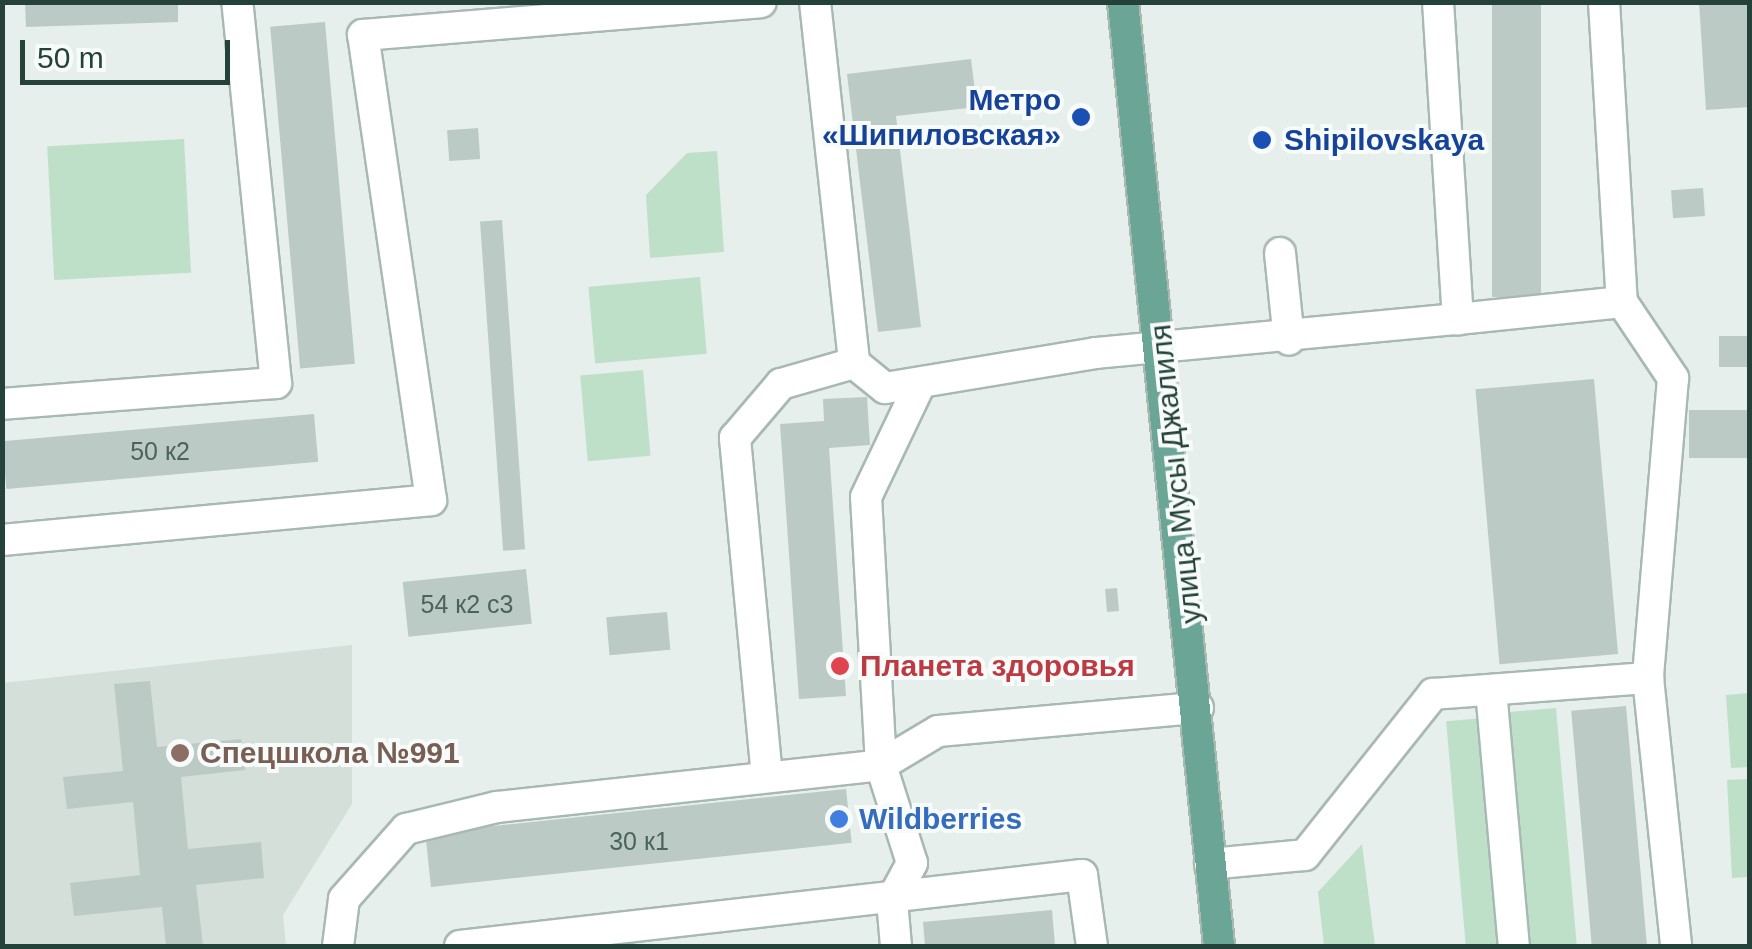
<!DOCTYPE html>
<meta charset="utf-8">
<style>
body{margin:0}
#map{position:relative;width:1752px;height:949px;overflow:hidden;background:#e6efeb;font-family:Helvetica,sans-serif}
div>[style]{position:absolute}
.built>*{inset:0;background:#d4dfda}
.green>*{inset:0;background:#bfe0c8;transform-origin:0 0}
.building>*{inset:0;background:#bbcac4;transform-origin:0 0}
.roads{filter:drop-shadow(2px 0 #a8b8b2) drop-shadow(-2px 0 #a8b8b2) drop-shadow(0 2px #a8b8b2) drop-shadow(0 -2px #a8b8b2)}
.minor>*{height:30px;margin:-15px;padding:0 15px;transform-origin:15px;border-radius:15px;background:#fff}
.major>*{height:30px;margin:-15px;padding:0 15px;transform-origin:15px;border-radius:15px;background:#6aa596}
.dots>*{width:28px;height:28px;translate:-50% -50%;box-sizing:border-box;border:5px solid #f7fbf9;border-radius:50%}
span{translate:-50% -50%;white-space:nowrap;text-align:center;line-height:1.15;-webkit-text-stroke:8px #f7fbf9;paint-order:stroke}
.number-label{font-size:25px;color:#4a645c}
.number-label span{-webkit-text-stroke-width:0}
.transit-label{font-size:30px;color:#164399;font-weight:700}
.right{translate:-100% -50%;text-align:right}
.left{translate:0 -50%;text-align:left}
.street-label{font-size:30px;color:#24423a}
.health-label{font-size:30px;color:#be3a42;font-weight:700}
.education-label{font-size:30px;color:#785e54;font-weight:700}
.shop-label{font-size:30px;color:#366cbe;font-weight:700}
.frame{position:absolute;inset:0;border:5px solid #24423a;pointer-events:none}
.scale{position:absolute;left:20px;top:40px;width:210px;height:45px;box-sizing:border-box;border:5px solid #24423a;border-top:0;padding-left:12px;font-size:30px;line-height:35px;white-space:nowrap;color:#24423a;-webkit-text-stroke:8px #f7fbf9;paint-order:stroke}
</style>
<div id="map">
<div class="built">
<i style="clip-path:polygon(352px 645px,352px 804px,283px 915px,286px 946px,3px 946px,2px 683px)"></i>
</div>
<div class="green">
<i style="left:184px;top:139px;width:134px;height:137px;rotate:87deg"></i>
<i style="clip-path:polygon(717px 151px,724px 252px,650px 258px,646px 195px,687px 153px)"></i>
<i style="left:700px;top:277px;width:77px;height:112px;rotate:85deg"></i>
<i style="left:643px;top:370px;width:86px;height:63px;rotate:85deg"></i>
<i style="clip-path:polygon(1749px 693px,1749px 767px,1731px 768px,1726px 695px)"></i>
<i style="left:1556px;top:708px;width:239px;height:53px;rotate:85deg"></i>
<i style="left:1483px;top:718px;width:229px;height:37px;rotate:85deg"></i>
<i style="clip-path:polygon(1749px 779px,1749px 877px,1732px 878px,1727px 780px)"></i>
<i style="clip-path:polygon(1362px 844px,1375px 946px,1324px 946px,1318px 892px)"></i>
</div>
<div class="building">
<i style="clip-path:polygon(25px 2px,178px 2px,178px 22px,26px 27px)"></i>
<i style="left:1492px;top:2px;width:49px;height:295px"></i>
<i style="clip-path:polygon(1699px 2px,1750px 2px,1750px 107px,1706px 110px)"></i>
<i style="left:325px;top:22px;width:343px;height:55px;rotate:85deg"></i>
<i style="clip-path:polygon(971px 59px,977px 107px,896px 116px,921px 327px,878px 332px,847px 74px)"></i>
<i style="left:478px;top:128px;width:31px;height:31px;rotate:86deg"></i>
<i style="left:1703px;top:188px;width:28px;height:32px;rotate:86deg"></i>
<i style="left:502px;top:220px;width:330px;height:22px;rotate:86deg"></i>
<i style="left:1750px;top:336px;width:31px;height:31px;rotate:90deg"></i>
<i style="left:1594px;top:379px;width:276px;height:119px;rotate:85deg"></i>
<i style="clip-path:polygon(867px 397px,870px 445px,829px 448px,846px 696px,799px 699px,780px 424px,824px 421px,823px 399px)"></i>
<i style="left:1750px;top:410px;width:48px;height:61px;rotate:90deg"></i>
<i style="left:314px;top:414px;width:48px;height:313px;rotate:85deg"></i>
<i style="left:526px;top:569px;width:55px;height:124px;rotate:84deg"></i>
<i style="left:1117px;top:588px;width:23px;height:12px;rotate:85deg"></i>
<i style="left:667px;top:612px;width:38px;height:61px;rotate:85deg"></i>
<i style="clip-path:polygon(150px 681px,157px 747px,241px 739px,245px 770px,181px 777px,188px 849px,261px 842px,264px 878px,196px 885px,203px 946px,166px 946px,162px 907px,74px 916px,70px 883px,140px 875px,133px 802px,67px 809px,63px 777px,123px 771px,114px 684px)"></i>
<i style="left:1626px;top:706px;width:241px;height:55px;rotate:85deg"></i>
<i style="left:846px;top:789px;width:54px;height:423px;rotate:84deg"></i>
<i style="clip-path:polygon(1052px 910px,1055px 946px,925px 946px,923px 922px)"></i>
</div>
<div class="roads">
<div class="minor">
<i style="left:815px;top:2px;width:363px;rotate:83.8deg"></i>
<i style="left:854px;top:363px;width:40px;rotate:39deg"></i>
<i style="left:885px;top:388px;width:214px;rotate:-9.4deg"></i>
<i style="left:1096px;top:353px;width:364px;rotate:-5.4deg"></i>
<i style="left:1438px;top:2px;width:318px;rotate:86.4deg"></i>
<i style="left:1458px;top:319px;width:165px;rotate:-5.9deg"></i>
<i style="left:1604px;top:2px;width:301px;rotate:86.6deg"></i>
<i style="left:1622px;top:302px;width:92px;rotate:56.1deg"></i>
<i style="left:1673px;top:378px;width:301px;rotate:94.8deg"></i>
<i style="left:1648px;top:678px;width:269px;rotate:84deg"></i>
<i style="left:1280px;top:253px;width:87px;rotate:84.1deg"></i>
<i style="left:2px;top:404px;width:275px;rotate:-4.4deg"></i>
<i style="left:276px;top:383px;width:383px;rotate:-95.8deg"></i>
<i style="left:2px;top:540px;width:431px;rotate:-5.3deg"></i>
<i style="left:431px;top:500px;width:470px;rotate:-98.3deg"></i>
<i style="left:363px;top:35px;width:399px;rotate:-4.7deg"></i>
<i style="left:1491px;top:690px;width:257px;rotate:84.9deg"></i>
<i style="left:767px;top:777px;width:341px;rotate:-95.4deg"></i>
<i style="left:735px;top:438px;width:71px;rotate:-49.6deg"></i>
<i style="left:781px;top:384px;width:76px;rotate:-16deg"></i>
<i style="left:1210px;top:864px;width:95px;rotate:-5.4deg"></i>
<i style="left:1305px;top:855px;width:206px;rotate:-51.5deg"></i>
<i style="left:1433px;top:694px;width:216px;rotate:-4.3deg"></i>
<i style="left:338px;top:946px;width:47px;rotate:-82.7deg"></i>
<i style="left:344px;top:899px;width:94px;rotate:-48.5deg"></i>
<i style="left:406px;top:829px;width:94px;rotate:-13.6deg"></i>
<i style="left:497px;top:807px;width:386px;rotate:-6.2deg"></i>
<i style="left:881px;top:765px;width:66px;rotate:-30.8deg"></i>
<i style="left:938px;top:731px;width:261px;rotate:-5.1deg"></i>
<i style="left:460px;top:946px;width:626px;rotate:-6.51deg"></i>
<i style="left:1082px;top:875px;width:72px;rotate:82deg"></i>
<i style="left:896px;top:946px;width:46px;rotate:-95deg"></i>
<i style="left:892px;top:900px;width:42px;rotate:-61.6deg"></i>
<i style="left:912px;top:863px;width:103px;rotate:-107.6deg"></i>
<i style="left:881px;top:765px;width:268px;rotate:-93.2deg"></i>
<i style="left:866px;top:497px;width:125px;rotate:-64.5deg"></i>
</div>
<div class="major">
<i style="left:1123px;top:2px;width:949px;rotate:84.19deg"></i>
</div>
</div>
<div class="dots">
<i style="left:1081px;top:117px;background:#1a4fb4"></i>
<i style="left:1262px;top:140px;background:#1a4fb4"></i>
<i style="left:840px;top:666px;background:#e0444e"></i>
<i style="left:180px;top:753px;background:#8d6e63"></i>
<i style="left:839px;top:819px;background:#3f7fe0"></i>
</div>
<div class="number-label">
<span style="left:160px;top:451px">50 к2</span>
<span style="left:467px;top:604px">54 к2 с3</span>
<span style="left:639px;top:841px">30 к1</span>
</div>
<div class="transit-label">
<span class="right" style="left:1061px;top:117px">Метро<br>«Шипиловская»</span>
<span class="left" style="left:1284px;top:140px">Shipilovskaya</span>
</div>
<div class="street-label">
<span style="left:1176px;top:474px;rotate:-96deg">улица Мусы Джалиля</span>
</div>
<div class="health-label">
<span class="left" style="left:860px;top:666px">Планета здоровья</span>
</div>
<div class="education-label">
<span class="left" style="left:200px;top:753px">Спецшкола №991</span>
</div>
<div class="shop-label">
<span class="left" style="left:859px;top:819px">Wildberries</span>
</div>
<div class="frame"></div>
<div class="scale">50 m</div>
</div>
